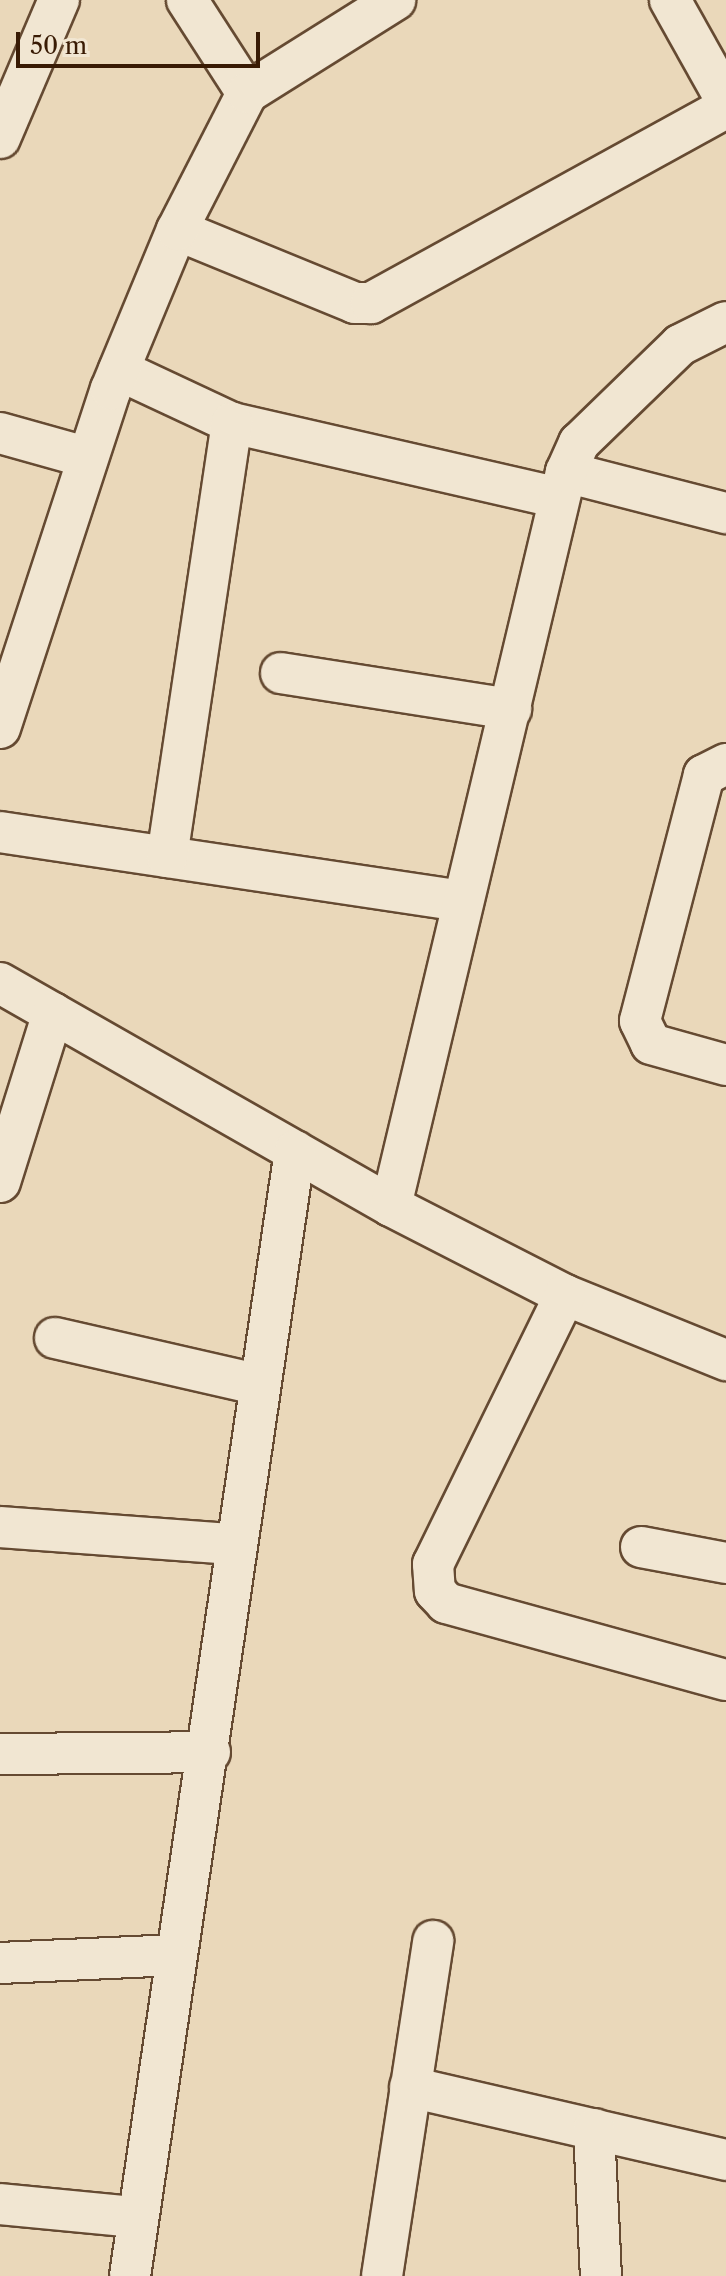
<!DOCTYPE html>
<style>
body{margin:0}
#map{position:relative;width:726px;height:2276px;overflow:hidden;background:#ead8ba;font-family:"Libre Caslon Text",serif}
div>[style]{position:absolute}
.roads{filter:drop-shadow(2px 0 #654a32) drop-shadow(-2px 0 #654a32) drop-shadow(0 2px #654a32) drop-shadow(0 -2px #654a32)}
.minor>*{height:40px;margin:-20px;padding:0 20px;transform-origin:20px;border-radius:20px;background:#f1e6d2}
span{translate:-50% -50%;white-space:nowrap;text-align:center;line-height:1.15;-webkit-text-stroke:6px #f1e6d2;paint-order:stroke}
.scale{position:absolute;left:16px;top:32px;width:244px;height:36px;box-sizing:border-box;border:4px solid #391b04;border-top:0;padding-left:10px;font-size:24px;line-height:28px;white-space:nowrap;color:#391b04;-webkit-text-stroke:6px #f1e6d2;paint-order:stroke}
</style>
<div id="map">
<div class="roads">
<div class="minor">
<i style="left:187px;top:0;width:111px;rotate:57.2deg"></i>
<i style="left:670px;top:0;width:115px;rotate:60.8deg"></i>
<i style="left:0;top:138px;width:150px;rotate:-66.9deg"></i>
<i style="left:177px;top:230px;width:192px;rotate:22.3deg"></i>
<i style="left:355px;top:303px;width:16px"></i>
<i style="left:371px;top:303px;width:405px;rotate:-28.8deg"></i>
<i style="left:119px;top:370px;width:125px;rotate:25.1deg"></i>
<i style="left:232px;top:423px;width:335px;rotate:12.9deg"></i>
<i style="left:0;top:433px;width:89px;rotate:15.6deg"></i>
<i style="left:566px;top:472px;width:165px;rotate:14.4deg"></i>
<i style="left:281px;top:673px;width:233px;rotate:8.9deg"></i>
<i style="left:0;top:728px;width:357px;rotate:-71.9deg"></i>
<i style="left:111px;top:389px;width:172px;rotate:-67.5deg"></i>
<i style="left:177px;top:230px;width:154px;rotate:-62.9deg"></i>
<i style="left:247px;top:93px;width:175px;rotate:-32.1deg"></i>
<i style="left:726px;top:764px;width:25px;rotate:153deg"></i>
<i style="left:704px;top:775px;width:254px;rotate:104.6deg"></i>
<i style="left:640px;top:1021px;width:25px;rotate:64deg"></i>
<i style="left:651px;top:1044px;width:78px;rotate:15.6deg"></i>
<i style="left:0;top:832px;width:468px;rotate:8.5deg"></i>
<i style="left:167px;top:857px;width:439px;rotate:-81.5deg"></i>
<i style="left:0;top:983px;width:450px;rotate:29.7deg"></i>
<i style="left:391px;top:1206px;width:195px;rotate:27.1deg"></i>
<i style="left:565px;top:1295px;width:174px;rotate:22deg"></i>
<i style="left:0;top:1182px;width:177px;rotate:-72.6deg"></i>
<i style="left:391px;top:1206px;width:755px;rotate:-76.59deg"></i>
<i style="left:566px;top:472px;width:32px;rotate:-66deg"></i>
<i style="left:579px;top:443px;width:141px;rotate:-44.1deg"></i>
<i style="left:680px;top:345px;width:51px;rotate:-26.6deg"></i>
<i style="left:565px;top:1295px;width:300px;rotate:116.1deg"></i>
<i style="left:433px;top:1564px;width:27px;rotate:86deg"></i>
<i style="left:435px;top:1591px;width:16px;rotate:47deg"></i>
<i style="left:446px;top:1603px;width:290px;rotate:15.4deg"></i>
<i style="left:55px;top:1338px;width:210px;rotate:12.9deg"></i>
<i style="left:0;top:1527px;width:234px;rotate:4.2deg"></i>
<i style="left:641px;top:1547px;width:86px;rotate:10.7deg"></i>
<i style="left:0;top:1754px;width:210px;rotate:-0.5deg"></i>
<i style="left:0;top:1963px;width:174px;rotate:-2.6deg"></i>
<i style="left:410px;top:2087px;width:324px;rotate:13deg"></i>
<i style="left:594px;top:2129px;width:147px;rotate:87.3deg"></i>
<i style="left:0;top:2204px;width:137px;rotate:5.5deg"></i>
<i style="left:130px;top:2276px;width:1137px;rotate:-81.66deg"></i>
<i style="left:382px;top:2276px;width:339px;rotate:-81.3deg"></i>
</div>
</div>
<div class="scale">50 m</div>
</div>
